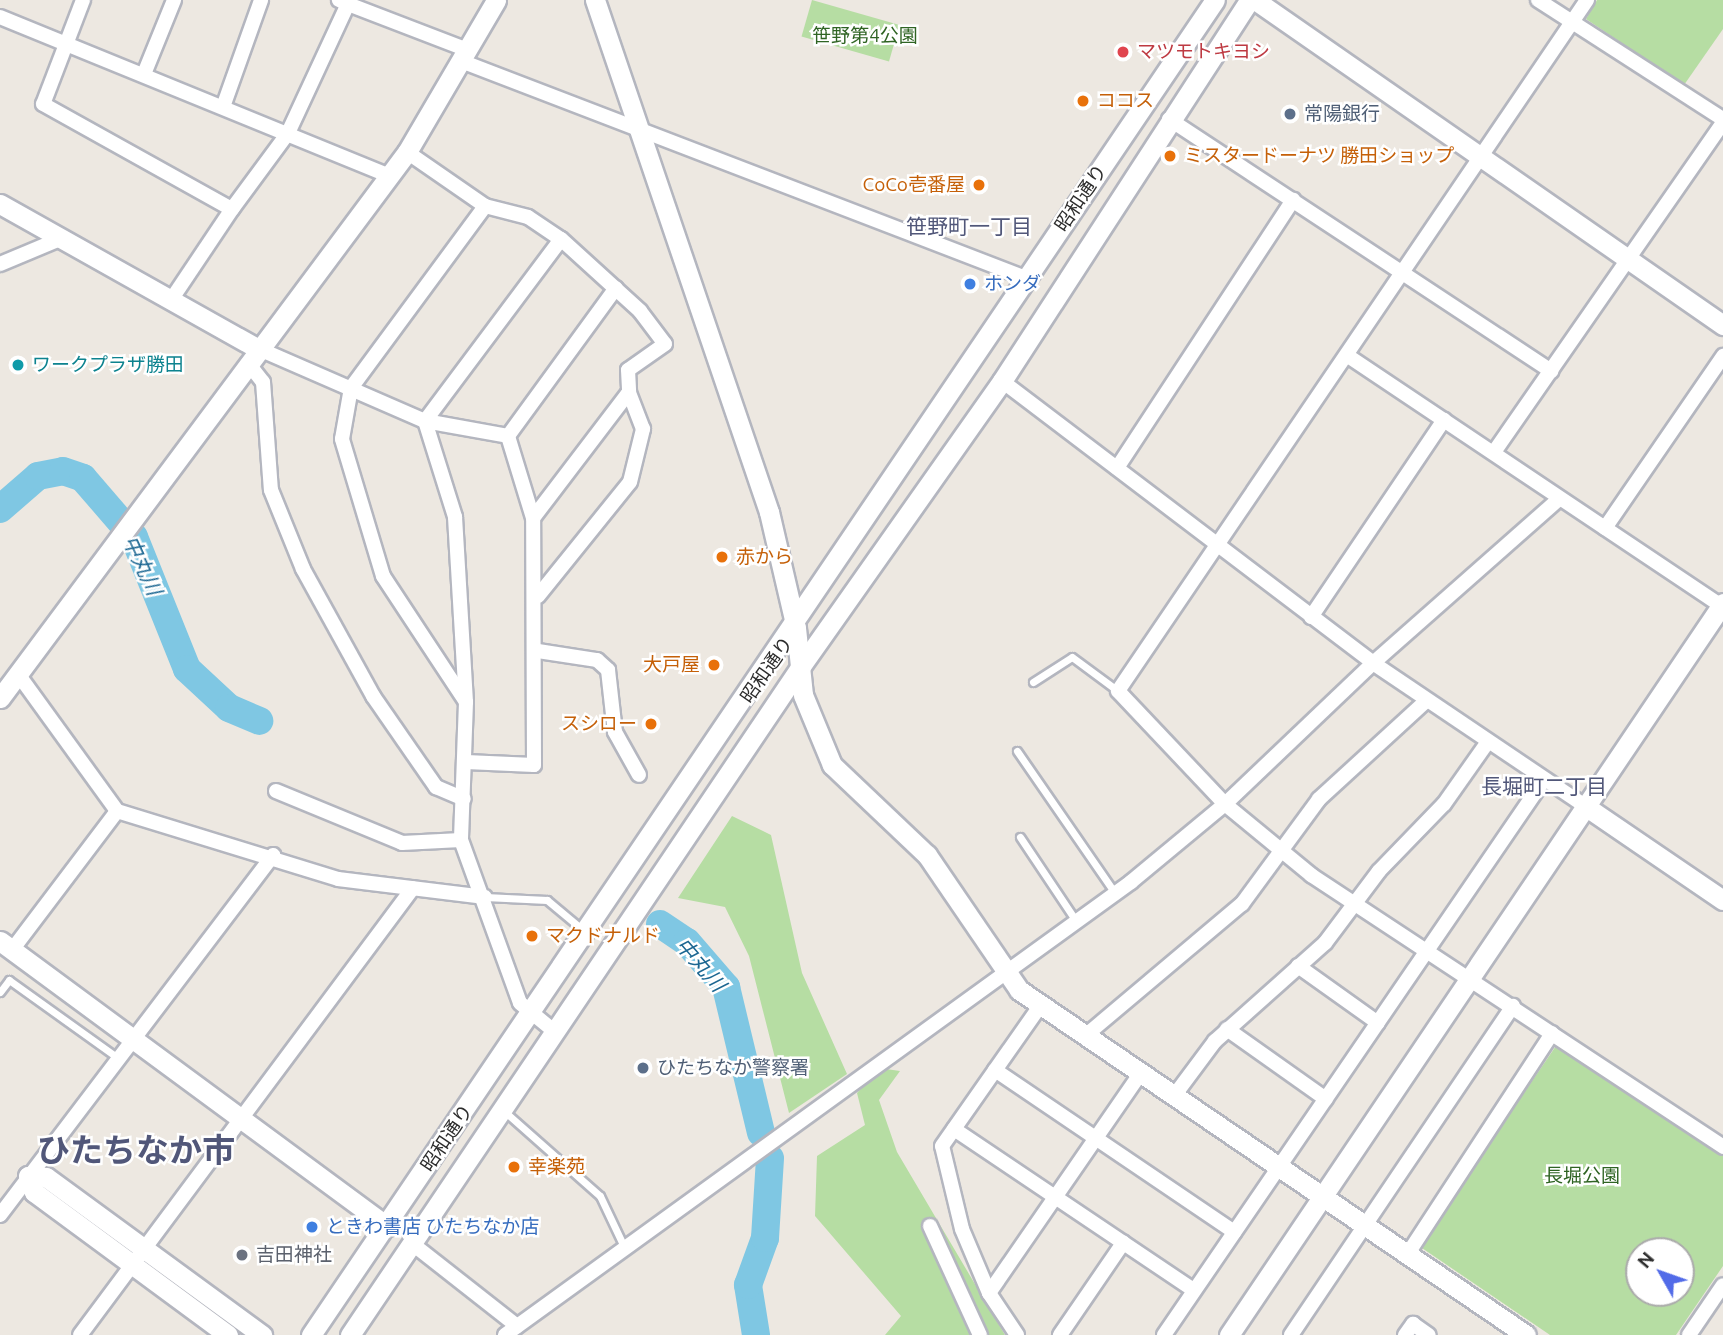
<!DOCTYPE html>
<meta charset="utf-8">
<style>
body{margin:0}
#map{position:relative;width:1723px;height:1335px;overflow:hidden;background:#ede8e1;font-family:Ubuntu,"Noto Sans JP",sans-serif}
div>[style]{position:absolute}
.green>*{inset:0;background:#b6dda3;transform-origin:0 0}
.river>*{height:28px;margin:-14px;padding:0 14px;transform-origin:14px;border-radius:14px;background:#7fc7e3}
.roads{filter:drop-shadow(2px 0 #b4b6bf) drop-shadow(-2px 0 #b4b6bf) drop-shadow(0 2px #b4b6bf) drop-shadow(0 -2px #b4b6bf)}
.lane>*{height:7px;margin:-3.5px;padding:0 3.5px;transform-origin:3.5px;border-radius:3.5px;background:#fff}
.street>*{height:14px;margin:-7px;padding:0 7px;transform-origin:7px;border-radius:7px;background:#fff}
.secondary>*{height:19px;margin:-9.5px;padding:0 9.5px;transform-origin:9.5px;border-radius:9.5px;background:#fff}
.dots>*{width:19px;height:19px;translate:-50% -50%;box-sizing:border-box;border:4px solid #fff;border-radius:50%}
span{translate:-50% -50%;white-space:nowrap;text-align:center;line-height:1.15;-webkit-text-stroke:5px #fff;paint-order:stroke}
.park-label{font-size:19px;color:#2f6423}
.health-label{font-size:19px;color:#be3a42}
.left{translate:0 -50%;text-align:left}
.food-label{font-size:19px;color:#c56008}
.right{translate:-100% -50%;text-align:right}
.service-label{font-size:19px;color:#4e5e75}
.street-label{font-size:19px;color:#2d2d2d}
.shop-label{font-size:19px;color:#366cbe}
.culture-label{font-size:19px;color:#0d838f}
.worship-label{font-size:19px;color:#5b616d}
.neighbourhood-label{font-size:21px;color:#515779}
.water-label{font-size:21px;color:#1c6792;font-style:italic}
.town-label{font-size:33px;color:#515779;font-weight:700}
.north{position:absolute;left:1625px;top:1237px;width:70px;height:70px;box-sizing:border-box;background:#fff;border:2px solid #ababab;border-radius:50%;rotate:310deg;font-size:19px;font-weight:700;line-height:28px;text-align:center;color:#2d2d2d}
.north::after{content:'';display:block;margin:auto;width:24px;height:32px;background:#526be8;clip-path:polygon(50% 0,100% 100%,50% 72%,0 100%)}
</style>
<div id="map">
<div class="green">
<i style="left:812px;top:0;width:91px;height:38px;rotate:16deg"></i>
<i style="clip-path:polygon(1597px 0,1723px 0,1723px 29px,1684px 85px,1586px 19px)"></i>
<i style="clip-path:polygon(732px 816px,771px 835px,802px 973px,847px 1074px,789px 1113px,749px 956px,725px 907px,678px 898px)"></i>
<i style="clip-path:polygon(evenodd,1558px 1043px,1723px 1156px,1723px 1266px,1676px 1335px,1550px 1335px,1419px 1246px,1558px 1043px,1639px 1251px,1681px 1251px,1681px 1293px,1639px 1293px,1639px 1251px)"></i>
<i style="clip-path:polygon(879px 1068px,900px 1071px,879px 1100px,897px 1152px,1005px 1335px,885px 1335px,901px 1316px,815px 1216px,817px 1156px,865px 1125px,857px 1093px)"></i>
</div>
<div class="river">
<i style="left:0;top:509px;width:50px;rotate:-41deg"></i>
<i style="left:38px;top:476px;width:25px;rotate:-11deg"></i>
<i style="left:63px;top:471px;width:21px;rotate:19deg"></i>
<i style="left:83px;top:478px;width:78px;rotate:49.2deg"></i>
<i style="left:134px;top:537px;width:142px;rotate:68.1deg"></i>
<i style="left:187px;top:669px;width:57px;rotate:42.9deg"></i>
<i style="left:229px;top:708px;width:33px;rotate:23deg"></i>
<i style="left:660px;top:924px;width:32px;rotate:34deg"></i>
<i style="left:687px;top:942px;width:60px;rotate:49.1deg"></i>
<i style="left:726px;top:987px;width:150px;rotate:76.5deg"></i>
<i style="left:756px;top:1335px;width:51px;rotate:-99.1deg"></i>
<i style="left:748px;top:1285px;width:50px;rotate:-70.1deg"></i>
<i style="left:765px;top:1238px;width:80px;rotate:-86.4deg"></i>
</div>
<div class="roads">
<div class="lane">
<i style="left:1033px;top:682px;width:46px;rotate:-32.7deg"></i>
<i style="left:1072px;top:657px;width:57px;rotate:36.5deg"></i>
<i style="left:1017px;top:751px;width:173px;rotate:55.4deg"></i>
<i style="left:1020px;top:837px;width:101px;rotate:56.3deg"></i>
<i style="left:485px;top:897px;width:62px;rotate:2.8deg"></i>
<i style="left:547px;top:900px;width:47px;rotate:39.8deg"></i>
<i style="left:0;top:992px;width:15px;rotate:-53deg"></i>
<i style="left:9px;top:980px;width:134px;rotate:35.6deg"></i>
<i style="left:504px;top:1111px;width:128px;rotate:41.5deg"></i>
<i style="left:600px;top:1196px;width:59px;rotate:64.7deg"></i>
</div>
<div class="street">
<i style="left:83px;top:0;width:111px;rotate:111deg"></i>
<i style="left:43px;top:104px;width:216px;rotate:29.1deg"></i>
<i style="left:232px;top:209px;width:94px;rotate:-53.6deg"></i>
<i style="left:288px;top:133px;width:142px;rotate:-65.1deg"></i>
<i style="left:348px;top:4px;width:10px;rotate:-156deg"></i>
<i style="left:1538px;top:0;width:220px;rotate:32.8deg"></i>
<i style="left:1587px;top:0;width:835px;rotate:124.17deg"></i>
<i style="left:1118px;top:691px;width:156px;rotate:46.6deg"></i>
<i style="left:1225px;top:804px;width:112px;rotate:39.5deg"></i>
<i style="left:1311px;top:875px;width:494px;rotate:33.4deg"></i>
<i style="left:348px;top:4px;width:129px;rotate:21deg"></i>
<i style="left:0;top:17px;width:421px;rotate:22.2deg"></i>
<i style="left:461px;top:61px;width:605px;rotate:21.01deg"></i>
<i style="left:144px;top:74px;width:80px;rotate:-67.9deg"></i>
<i style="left:223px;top:107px;width:114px;rotate:-70.4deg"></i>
<i style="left:1169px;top:119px;width:458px;rotate:33.4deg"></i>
<i style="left:407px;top:152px;width:95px;rotate:34.7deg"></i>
<i style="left:485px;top:206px;width:44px;rotate:14.3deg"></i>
<i style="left:528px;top:217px;width:40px;rotate:34deg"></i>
<i style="left:561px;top:239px;width:107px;rotate:42.3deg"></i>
<i style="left:640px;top:311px;width:41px;rotate:52.9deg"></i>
<i style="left:665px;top:344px;width:45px;rotate:144.9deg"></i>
<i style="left:628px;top:370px;width:22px;rotate:87deg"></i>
<i style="left:629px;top:392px;width:158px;rotate:127.3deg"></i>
<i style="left:0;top:264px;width:65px;rotate:-22.6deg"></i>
<i style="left:171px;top:300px;width:110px;rotate:-56.2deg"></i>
<i style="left:257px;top:348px;width:183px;rotate:23.5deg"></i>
<i style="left:425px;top:421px;width:84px;rotate:10.2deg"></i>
<i style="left:1348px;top:356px;width:449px;rotate:33.8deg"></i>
<i style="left:248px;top:363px;width:24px;rotate:52deg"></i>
<i style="left:263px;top:382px;width:108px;rotate:85.8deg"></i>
<i style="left:271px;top:490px;width:85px;rotate:67.9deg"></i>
<i style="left:303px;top:569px;width:145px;rotate:61.1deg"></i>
<i style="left:373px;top:696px;width:111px;rotate:55.3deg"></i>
<i style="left:436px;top:787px;width:30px;rotate:23deg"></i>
<i style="left:1002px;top:381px;width:466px;rotate:37.2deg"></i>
<i style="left:1373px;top:663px;width:256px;rotate:34deg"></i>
<i style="left:425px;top:421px;width:101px;rotate:72.6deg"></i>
<i style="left:455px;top:517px;width:185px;rotate:86.6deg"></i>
<i style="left:466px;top:702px;width:138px;rotate:92.1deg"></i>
<i style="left:461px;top:840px;width:173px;rotate:70.1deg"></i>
<i style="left:520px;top:1003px;width:45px;rotate:39.6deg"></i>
<i style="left:425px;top:421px;width:227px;rotate:-53.2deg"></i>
<i style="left:508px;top:436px;width:183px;rotate:-53.9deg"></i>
<i style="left:1494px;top:452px;width:402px;rotate:-55.2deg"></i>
<i style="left:1117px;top:468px;width:321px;rotate:-56.7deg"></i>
<i style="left:1605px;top:528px;width:209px;rotate:-55.5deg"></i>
<i style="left:538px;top:596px;width:146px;rotate:-51.1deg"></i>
<i style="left:630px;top:482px;width:55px;rotate:-76.2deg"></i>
<i style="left:643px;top:429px;width:40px;rotate:-111deg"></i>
<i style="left:1311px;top:617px;width:238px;rotate:-56deg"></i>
<i style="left:538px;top:651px;width:60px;rotate:8.7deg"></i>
<i style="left:597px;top:660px;width:15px;rotate:42deg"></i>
<i style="left:608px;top:670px;width:62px;rotate:83.6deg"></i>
<i style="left:615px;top:732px;width:49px;rotate:60.8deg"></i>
<i style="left:18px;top:674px;width:169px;rotate:54.1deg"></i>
<i style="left:117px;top:811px;width:231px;rotate:17.1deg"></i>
<i style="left:338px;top:879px;width:148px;rotate:7deg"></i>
<i style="left:466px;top:702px;width:151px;rotate:-123.4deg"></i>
<i style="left:383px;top:576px;width:143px;rotate:-106.7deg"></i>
<i style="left:342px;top:439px;width:52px;rotate:-80deg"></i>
<i style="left:351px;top:388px;width:226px;rotate:-53.6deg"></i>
<i style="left:466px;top:762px;width:68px;rotate:2.5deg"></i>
<i style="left:534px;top:765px;width:247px;rotate:-90.2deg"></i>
<i style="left:533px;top:518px;width:86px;rotate:-107deg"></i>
<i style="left:276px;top:791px;width:136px;rotate:22.4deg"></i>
<i style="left:402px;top:843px;width:59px;rotate:-2.9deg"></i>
<i style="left:12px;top:950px;width:174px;rotate:-52.9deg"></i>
<i style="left:1298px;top:966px;width:98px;rotate:35.5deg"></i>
<i style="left:1227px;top:1029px;width:121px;rotate:35.3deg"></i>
<i style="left:1085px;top:1036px;width:205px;rotate:-40.1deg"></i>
<i style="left:1242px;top:904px;width:130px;rotate:-53.7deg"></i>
<i style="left:1319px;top:799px;width:145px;rotate:-42.5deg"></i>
<i style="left:995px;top:1070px;width:289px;rotate:34.1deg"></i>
<i style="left:1174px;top:1096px;width:69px;rotate:-53.3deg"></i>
<i style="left:1215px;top:1041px;width:147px;rotate:-41.7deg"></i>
<i style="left:1325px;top:943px;width:90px;rotate:-53.1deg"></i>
<i style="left:1379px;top:871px;width:93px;rotate:-45.9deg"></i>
<i style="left:1444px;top:804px;width:75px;rotate:-54.8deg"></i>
<i style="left:954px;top:1129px;width:289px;rotate:33.9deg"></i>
<i style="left:0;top:1215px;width:452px;rotate:-52.8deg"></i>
<i style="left:930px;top:1226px;width:120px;rotate:65.4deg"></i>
<i style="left:414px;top:1245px;width:131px;rotate:38.2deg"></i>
<i style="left:1407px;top:1255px;width:265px;rotate:-56.8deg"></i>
<i style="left:989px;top:1293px;width:266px;rotate:-55.4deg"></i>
<i style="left:80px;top:1335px;width:557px;rotate:-53.32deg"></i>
<i style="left:505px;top:1335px;width:773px;rotate:-35.89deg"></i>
<i style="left:1131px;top:882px;width:122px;rotate:-39.7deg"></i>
<i style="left:1225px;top:804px;width:204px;rotate:-43.6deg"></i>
<i style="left:1373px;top:663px;width:248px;rotate:-41.4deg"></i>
<i style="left:1017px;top:1335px;width:50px;rotate:-123.7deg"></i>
<i style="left:989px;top:1293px;width:69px;rotate:-112.9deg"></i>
<i style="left:962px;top:1229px;width:85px;rotate:-103.5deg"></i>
<i style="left:942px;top:1146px;width:171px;rotate:-55deg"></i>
<i style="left:1060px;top:1335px;width:112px;rotate:-55.6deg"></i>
<i style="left:1164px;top:1335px;width:671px;rotate:-55.62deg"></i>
<i style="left:1291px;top:1335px;width:397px;rotate:-56deg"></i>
<i style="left:1405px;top:1335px;width:14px;rotate:-54deg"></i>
<i style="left:1413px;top:1324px;width:19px;rotate:35deg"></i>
<i style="left:1689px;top:1335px;width:60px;rotate:-55.8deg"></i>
</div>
<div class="secondary">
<i style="left:595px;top:0;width:541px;rotate:71.23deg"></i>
<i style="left:769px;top:512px;width:119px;rotate:76.9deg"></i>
<i style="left:796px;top:628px;width:67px;rotate:84deg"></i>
<i style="left:803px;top:695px;width:76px;rotate:67.5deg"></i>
<i style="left:832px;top:765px;width:131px;rotate:43.5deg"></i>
<i style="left:927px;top:855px;width:163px;rotate:55.7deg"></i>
<i style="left:1019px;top:990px;width:613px;rotate:34.23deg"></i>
<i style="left:1255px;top:0;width:570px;rotate:34.78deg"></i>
<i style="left:0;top:204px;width:295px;rotate:29.3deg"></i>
<i style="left:0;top:698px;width:681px;rotate:-53.3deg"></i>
<i style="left:407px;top:152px;width:176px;rotate:-59.6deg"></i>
<i style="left:1585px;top:806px;width:167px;rotate:34.3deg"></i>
<i style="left:0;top:941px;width:481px;rotate:36.4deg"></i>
<i style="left:228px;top:1335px;width:241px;rotate:-143.6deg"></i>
<i style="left:34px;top:1192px;width:17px;rotate:-111deg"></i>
<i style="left:28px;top:1176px;width:18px;rotate:3deg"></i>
<i style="left:46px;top:1177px;width:268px;rotate:36.2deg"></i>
<i style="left:311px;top:1335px;width:1612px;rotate:-55.9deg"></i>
<i style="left:350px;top:1335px;width:807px;rotate:-56.01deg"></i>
<i style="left:801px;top:666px;width:349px;rotate:-54.8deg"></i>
<i style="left:1002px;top:381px;width:454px;rotate:-57deg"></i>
<i style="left:1229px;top:1335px;width:883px;rotate:-55.99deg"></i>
</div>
</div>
<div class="dots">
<i style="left:1123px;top:52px;background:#e0444e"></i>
<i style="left:1083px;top:101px;background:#e8710a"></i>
<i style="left:1290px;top:114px;background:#5c6f8a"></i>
<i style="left:1170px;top:156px;background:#e8710a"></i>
<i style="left:979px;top:185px;background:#e8710a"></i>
<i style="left:970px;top:284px;background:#3f7fe0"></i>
<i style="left:18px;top:365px;background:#0f9aa8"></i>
<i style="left:722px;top:557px;background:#e8710a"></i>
<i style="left:714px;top:665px;background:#e8710a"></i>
<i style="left:651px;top:724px;background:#e8710a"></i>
<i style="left:532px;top:936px;background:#e8710a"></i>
<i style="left:643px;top:1068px;background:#5c6f8a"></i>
<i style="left:514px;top:1167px;background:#e8710a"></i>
<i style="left:312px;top:1227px;background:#3f7fe0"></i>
<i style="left:242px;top:1255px;background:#6b7280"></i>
</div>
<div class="park-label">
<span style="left:865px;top:36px">笹野第4公園</span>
<span style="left:1582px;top:1176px">長堀公園</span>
</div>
<div class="health-label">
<span class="left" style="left:1137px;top:52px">マツモトキヨシ</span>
</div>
<div class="food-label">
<span class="left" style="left:1097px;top:101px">ココス</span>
<span class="left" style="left:1184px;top:156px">ミスタードーナツ 勝田ショップ</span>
<span class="right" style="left:965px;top:185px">CoCo壱番屋</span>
<span class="left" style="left:736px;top:557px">赤から</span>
<span class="right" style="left:700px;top:665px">大戸屋</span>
<span class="right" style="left:637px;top:724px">スシロー</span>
<span class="left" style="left:546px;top:936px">マクドナルド</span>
<span class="left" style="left:528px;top:1167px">幸楽苑</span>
</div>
<div class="service-label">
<span class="left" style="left:1304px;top:114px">常陽銀行</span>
<span class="left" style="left:657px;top:1068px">ひたちなか警察署</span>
</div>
<div class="street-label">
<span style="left:1081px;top:198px;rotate:-56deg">昭和通り</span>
<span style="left:767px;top:670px;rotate:-55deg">昭和通り</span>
<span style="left:447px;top:1138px;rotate:-56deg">昭和通り</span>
</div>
<div class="shop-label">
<span class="left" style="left:984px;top:284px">ホンダ</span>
<span class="left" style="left:326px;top:1227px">ときわ書店 ひたちなか店</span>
</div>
<div class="culture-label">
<span class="left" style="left:32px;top:365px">ワークプラザ勝田</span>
</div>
<div class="worship-label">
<span class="left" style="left:256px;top:1255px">吉田神社</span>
</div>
<div class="neighbourhood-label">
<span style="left:969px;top:226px">笹野町一丁目</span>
<span style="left:1544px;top:786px">長堀町二丁目</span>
</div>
<div class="water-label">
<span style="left:143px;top:565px;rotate:65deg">中丸川</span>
<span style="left:701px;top:964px;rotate:49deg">中丸川</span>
</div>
<div class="town-label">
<span style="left:136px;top:1150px">ひたちなか市</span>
</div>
<div class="north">N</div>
</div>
